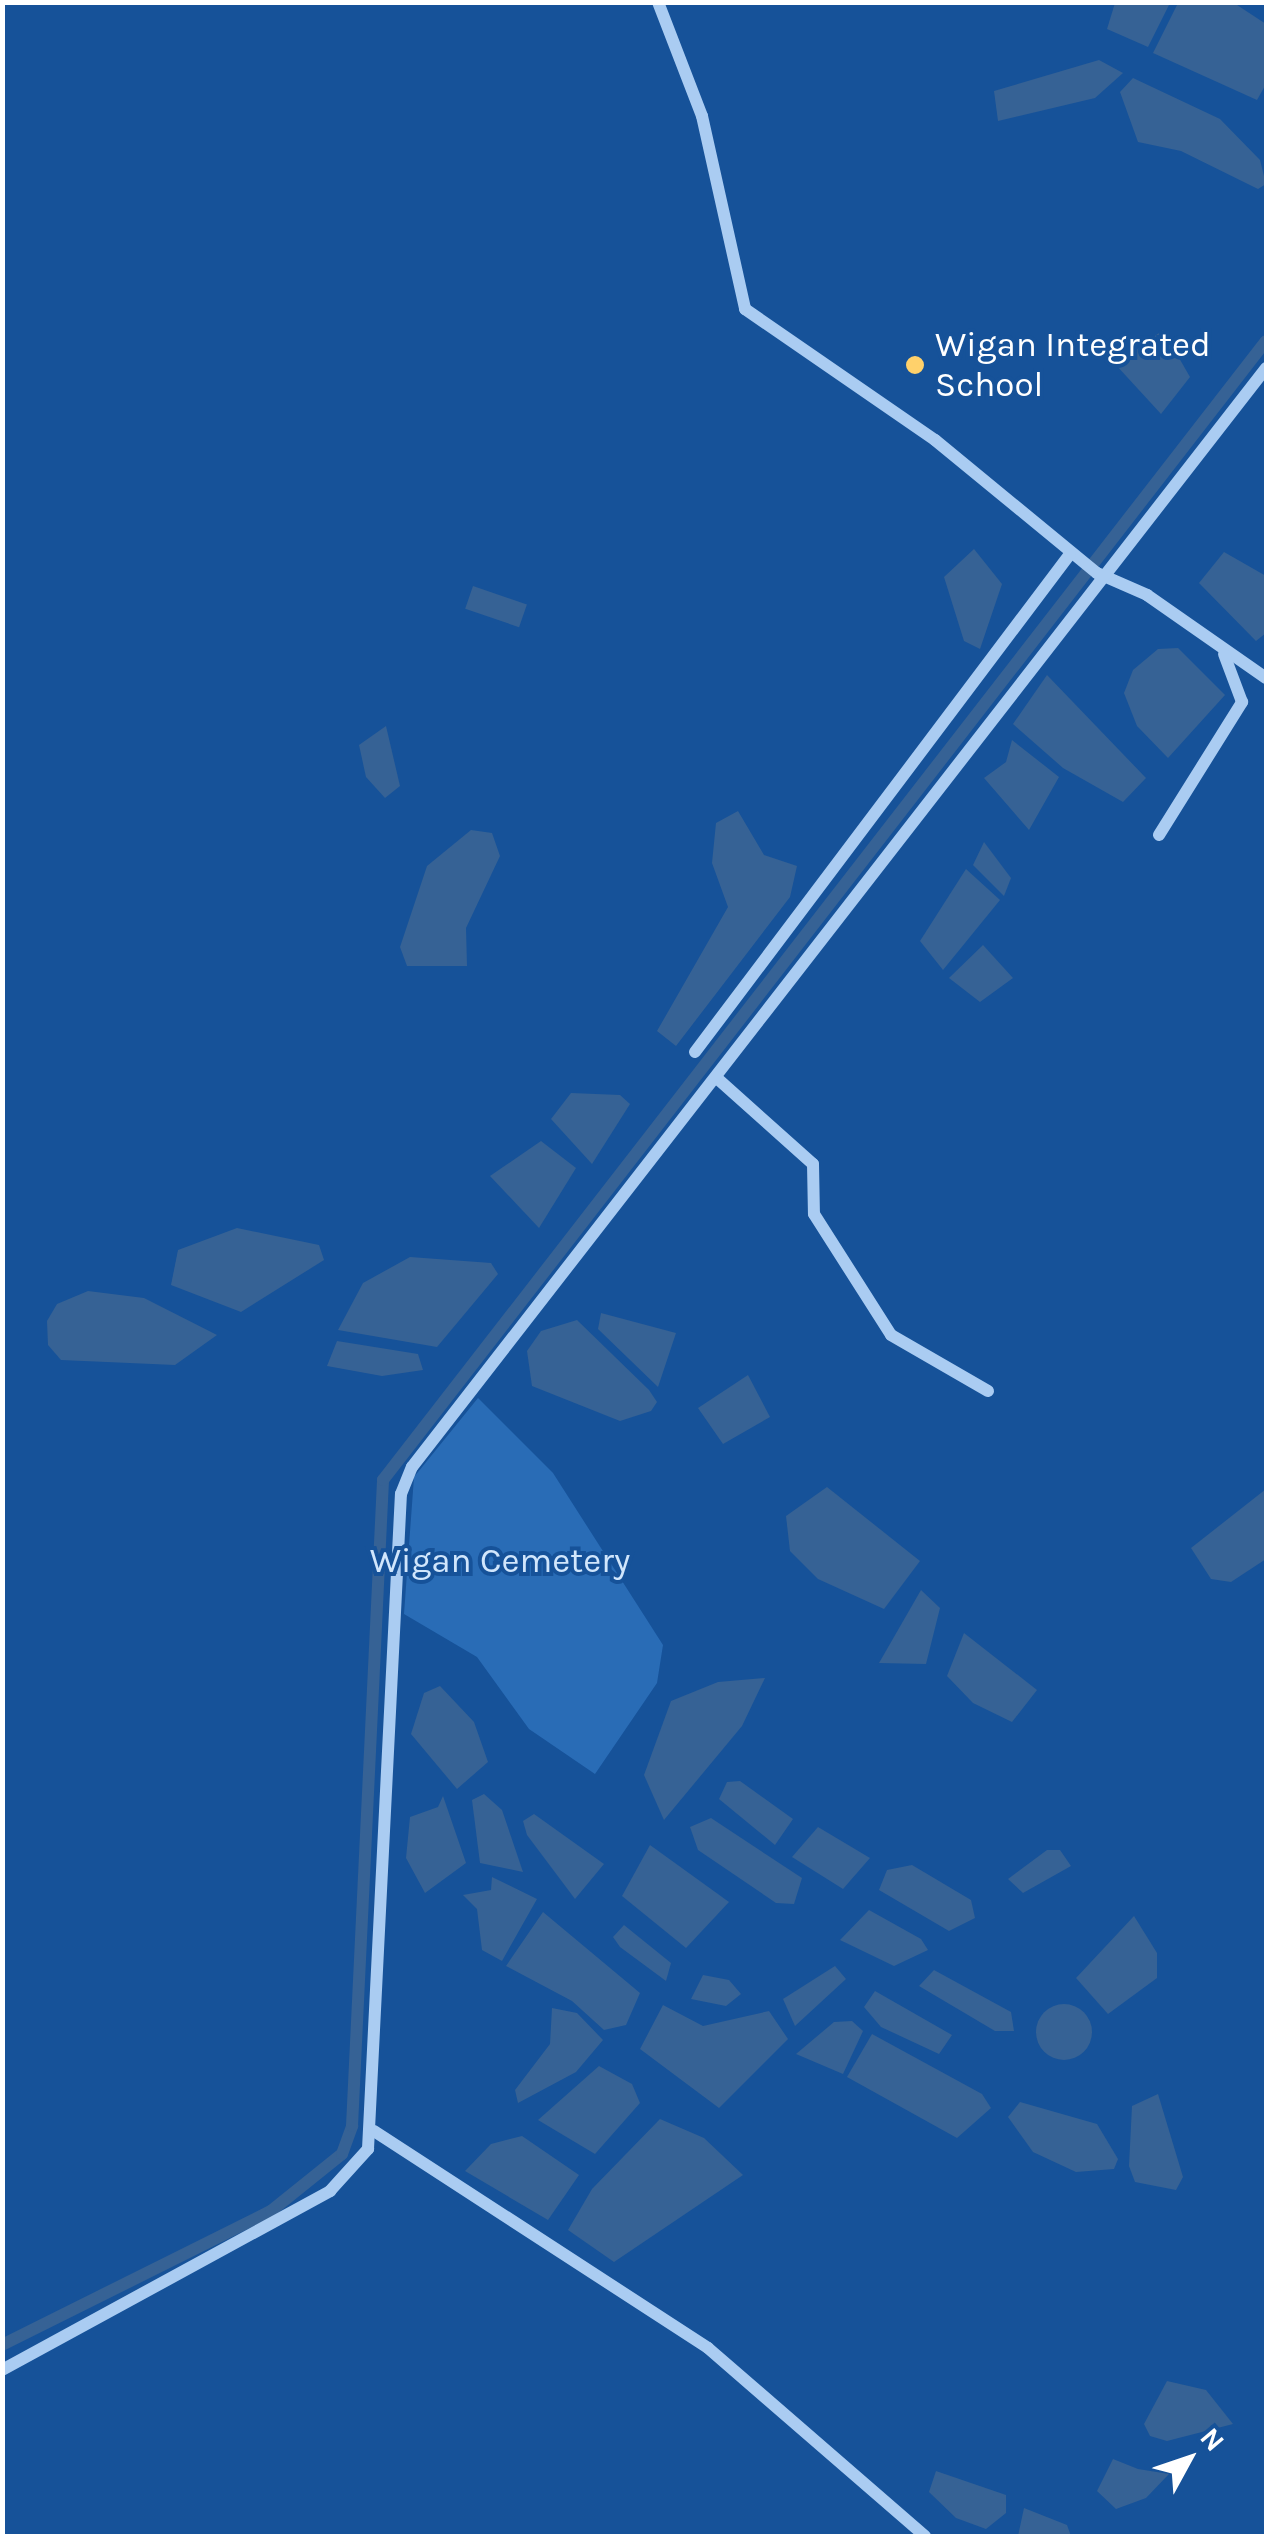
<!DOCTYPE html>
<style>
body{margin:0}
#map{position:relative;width:1269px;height:2539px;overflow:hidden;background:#165299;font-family:Karla,sans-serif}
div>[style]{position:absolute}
.green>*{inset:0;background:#296cb6}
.water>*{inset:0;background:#366295;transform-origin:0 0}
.round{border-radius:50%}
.canal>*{height:12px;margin:-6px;padding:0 6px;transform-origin:6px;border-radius:6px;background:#366295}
.minor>*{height:12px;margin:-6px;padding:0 6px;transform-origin:6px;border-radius:6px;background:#aaccf2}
.dots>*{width:28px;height:28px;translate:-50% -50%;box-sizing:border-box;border:5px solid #165299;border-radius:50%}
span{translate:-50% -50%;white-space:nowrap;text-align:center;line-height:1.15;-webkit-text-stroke:8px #165299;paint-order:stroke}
.poi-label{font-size:35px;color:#fff}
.left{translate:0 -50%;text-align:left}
.park-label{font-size:35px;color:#d1e6fc}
.frame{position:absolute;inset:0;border:5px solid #fff;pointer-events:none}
.north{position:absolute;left:1139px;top:2409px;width:100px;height:100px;-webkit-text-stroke:8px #165299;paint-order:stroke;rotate:50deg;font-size:28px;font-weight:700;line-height:40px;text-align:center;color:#fff}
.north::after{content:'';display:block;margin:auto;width:35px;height:45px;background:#fff;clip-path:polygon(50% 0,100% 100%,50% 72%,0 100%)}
</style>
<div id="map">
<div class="green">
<i style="clip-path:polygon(478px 1398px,553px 1473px,663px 1645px,657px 1683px,595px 1774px,529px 1729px,477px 1657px,404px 1614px,414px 1477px)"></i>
</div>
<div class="water">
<i style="clip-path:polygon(1115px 3px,1170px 3px,1148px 47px,1107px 29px)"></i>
<i style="clip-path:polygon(1178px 3px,1234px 3px,1266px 24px,1266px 84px,1257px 100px,1153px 53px)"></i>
<i style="clip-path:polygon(1099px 60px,1123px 73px,1095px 98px,998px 121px,994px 91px)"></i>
<i style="clip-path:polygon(1133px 78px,1220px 119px,1260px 160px,1266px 184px,1258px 189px,1181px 151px,1138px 142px,1120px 92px)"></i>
<i style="clip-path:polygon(1163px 330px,1190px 377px,1161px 414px,1116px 365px)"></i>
<i style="clip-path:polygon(974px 549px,1002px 584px,980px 649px,964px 641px,944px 577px)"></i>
<i style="clip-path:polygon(1224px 552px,1266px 576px,1266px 633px,1256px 641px,1199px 583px)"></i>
<i style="left:473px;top:586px;width:57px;height:24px;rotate:19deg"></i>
<i style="clip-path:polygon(1178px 648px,1225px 695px,1168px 758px,1137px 726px,1124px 693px,1133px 670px,1158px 649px)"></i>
<i style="clip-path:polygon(1047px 675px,1146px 778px,1123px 802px,1063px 768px,1013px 724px)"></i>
<i style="clip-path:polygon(386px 726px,400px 786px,385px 798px,366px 777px,359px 745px)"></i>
<i style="clip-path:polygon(1012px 740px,1059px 777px,1029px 830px,984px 778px,1006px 762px)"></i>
<i style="clip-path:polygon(738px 811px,764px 855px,797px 866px,790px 897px,676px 1046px,657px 1031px,728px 907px,712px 863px,716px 823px)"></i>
<i style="clip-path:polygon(471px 830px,492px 833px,500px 856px,466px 928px,467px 966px,407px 966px,400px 947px,427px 866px)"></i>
<i style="clip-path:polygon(984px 842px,1011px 878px,1004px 896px,973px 865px)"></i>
<i style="clip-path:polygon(966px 869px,1000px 900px,943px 970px,920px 941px)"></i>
<i style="clip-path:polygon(983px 945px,1013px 978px,980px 1002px,949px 978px)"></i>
<i style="clip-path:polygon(571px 1093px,620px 1095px,630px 1104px,592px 1164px,551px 1119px)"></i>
<i style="clip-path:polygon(541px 1141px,576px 1168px,539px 1228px,490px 1176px)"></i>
<i style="clip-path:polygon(237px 1228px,319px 1245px,324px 1260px,241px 1312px,171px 1285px,178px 1250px)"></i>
<i style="clip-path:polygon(410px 1257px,491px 1263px,498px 1274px,437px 1347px,338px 1330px,363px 1283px)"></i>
<i style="clip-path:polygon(88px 1291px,144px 1298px,217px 1335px,175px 1365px,61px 1360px,48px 1345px,47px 1321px,57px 1304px)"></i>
<i style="clip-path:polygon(601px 1313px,676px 1333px,658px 1387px,598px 1329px)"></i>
<i style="clip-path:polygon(577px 1320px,649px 1390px,657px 1402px,651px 1411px,620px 1421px,532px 1386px,527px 1351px,541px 1331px)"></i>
<i style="clip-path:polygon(337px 1341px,418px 1354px,423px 1370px,382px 1376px,327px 1366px)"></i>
<i style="clip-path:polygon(748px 1375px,770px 1417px,723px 1444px,698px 1408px)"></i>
<i style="clip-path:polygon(827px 1487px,920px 1561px,884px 1609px,818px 1579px,790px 1551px,786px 1516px)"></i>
<i style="clip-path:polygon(1266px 1489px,1266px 1559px,1231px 1582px,1211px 1579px,1191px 1548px)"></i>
<i style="clip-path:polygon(921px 1590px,940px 1608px,926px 1664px,879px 1663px)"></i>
<i style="clip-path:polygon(964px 1633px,1037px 1690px,1012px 1722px,973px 1703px,947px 1676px)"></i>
<i style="clip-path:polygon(765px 1678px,742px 1726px,664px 1820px,644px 1775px,671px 1701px,718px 1682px)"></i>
<i style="clip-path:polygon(440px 1686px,474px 1722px,488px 1762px,457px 1789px,411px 1734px,424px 1693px)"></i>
<i style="clip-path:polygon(740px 1781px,793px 1819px,775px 1845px,719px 1799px,727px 1782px)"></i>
<i style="clip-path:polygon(484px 1794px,502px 1810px,523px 1872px,480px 1863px,472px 1800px)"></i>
<i style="clip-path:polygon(443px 1796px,466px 1863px,425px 1893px,406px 1858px,410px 1817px,438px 1807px)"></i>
<i style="clip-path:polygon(534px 1814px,604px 1864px,575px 1899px,527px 1835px,523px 1821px)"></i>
<i style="clip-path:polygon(711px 1818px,802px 1878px,794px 1904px,776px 1903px,698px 1850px,690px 1827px)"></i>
<i style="clip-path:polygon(818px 1827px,870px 1858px,843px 1889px,792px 1857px)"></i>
<i style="clip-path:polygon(650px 1845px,729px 1902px,686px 1948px,622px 1896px)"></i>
<i style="clip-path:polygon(1047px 1850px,1060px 1850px,1071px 1866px,1023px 1893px,1008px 1879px)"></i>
<i style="clip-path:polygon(912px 1865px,971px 1900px,975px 1918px,949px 1931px,879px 1890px,887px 1870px)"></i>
<i style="clip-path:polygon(492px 1877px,537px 1899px,502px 1961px,482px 1950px,477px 1909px,463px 1895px,491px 1890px)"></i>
<i style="clip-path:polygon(869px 1910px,921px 1939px,928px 1950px,894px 1966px,840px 1940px)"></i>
<i style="clip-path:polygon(543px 1912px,640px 1993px,626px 2025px,604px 2030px,572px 2001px,506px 1966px)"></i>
<i style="clip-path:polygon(1134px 1916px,1157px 1953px,1157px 1978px,1108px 2014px,1076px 1978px)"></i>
<i style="clip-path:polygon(624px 1925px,671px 1963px,666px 1981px,620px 1947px,613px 1937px)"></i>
<i style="clip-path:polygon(835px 1966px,846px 1979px,795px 2026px,783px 1999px)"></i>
<i style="clip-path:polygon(934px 1970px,1011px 2012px,1014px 2031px,995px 2031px,919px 1986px)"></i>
<i style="clip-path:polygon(703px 1975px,729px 1980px,741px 1994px,726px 2006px,691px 1999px)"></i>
<i style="clip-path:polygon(875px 1991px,952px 2035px,939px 2054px,881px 2027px,864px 2007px)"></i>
<i class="round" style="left:1036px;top:2004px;width:56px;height:56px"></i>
<i style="clip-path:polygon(663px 2005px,703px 2026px,769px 2011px,788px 2039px,719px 2108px,640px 2049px)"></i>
<i style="clip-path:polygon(552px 2008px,577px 2013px,603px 2040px,576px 2072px,518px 2103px,515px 2090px,550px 2044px)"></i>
<i style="clip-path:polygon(852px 2021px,863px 2031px,843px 2074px,796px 2054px,834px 2022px)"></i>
<i style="clip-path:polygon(872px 2034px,982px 2094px,991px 2108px,957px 2138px,847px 2077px)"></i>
<i style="clip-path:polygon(599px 2066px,632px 2084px,640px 2103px,595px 2154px,538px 2120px)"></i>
<i style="clip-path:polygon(1158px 2094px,1183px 2177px,1176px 2190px,1135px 2182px,1129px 2166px,1132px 2106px)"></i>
<i style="clip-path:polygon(1020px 2102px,1097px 2124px,1118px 2159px,1114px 2169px,1076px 2172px,1033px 2152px,1008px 2117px)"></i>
<i style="clip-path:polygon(660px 2119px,704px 2138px,743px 2175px,614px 2262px,568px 2230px,592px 2189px)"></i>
<i style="clip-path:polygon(522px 2136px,579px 2175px,548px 2220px,465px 2171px,491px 2144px)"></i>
<i style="clip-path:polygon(1167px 2381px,1206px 2390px,1233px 2424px,1167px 2441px,1150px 2436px,1144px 2424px)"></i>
<i style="clip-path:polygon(1113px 2459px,1138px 2469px,1169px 2474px,1146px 2498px,1116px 2509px,1097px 2491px)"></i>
<i style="clip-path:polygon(936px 2471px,1006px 2495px,1006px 2513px,986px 2529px,956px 2518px,929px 2492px)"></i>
<i style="clip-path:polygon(1024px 2508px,1067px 2525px,1071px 2536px,1018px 2536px)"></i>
</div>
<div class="canal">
<i style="left:2px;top:2345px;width:301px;rotate:-26.5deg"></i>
<i style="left:271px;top:2211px;width:91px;rotate:-38.8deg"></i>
<i style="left:342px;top:2154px;width:30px;rotate:-70deg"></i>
<i style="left:352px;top:2126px;width:647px;rotate:-87.25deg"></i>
<i style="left:383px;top:1480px;width:1441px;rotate:-52.22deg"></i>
</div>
<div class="minor">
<i style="left:658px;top:2px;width:122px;rotate:68.9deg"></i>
<i style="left:702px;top:116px;width:198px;rotate:77.4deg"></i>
<i style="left:745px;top:309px;width:231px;rotate:34.6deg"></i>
<i style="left:935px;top:440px;width:210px;rotate:39.4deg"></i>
<i style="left:1097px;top:573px;width:55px;rotate:23.7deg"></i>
<i style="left:1147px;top:595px;width:145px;rotate:34.9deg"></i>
<i style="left:1159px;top:835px;width:157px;rotate:-58deg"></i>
<i style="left:1242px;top:702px;width:51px;rotate:-110.6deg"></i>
<i style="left:695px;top:1052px;width:623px;rotate:-53.02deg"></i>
<i style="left:719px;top:1080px;width:126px;rotate:41.8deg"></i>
<i style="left:813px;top:1164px;width:50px;rotate:88.9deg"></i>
<i style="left:814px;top:1214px;width:143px;rotate:57.5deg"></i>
<i style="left:891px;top:1335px;width:112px;rotate:30deg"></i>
<i style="left:374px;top:2131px;width:398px;rotate:33deg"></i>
<i style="left:708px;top:2348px;width:287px;rotate:40.9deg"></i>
<i style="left:2px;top:2370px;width:374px;rotate:-28.6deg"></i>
<i style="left:330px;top:2191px;width:57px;rotate:-47.9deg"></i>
<i style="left:368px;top:2149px;width:656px;rotate:-87.12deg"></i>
<i style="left:401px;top:1494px;width:29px;rotate:-68deg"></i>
<i style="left:412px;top:1467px;width:1392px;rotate:-52.15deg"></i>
</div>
<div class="dots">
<i style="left:915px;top:365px;background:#ffd16b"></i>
</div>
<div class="poi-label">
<span class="left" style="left:935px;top:365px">Wigan Integrated<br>School</span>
</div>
<div class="park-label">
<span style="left:500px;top:1561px">Wigan Cemetery</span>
</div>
<div class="frame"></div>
<div class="north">N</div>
</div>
